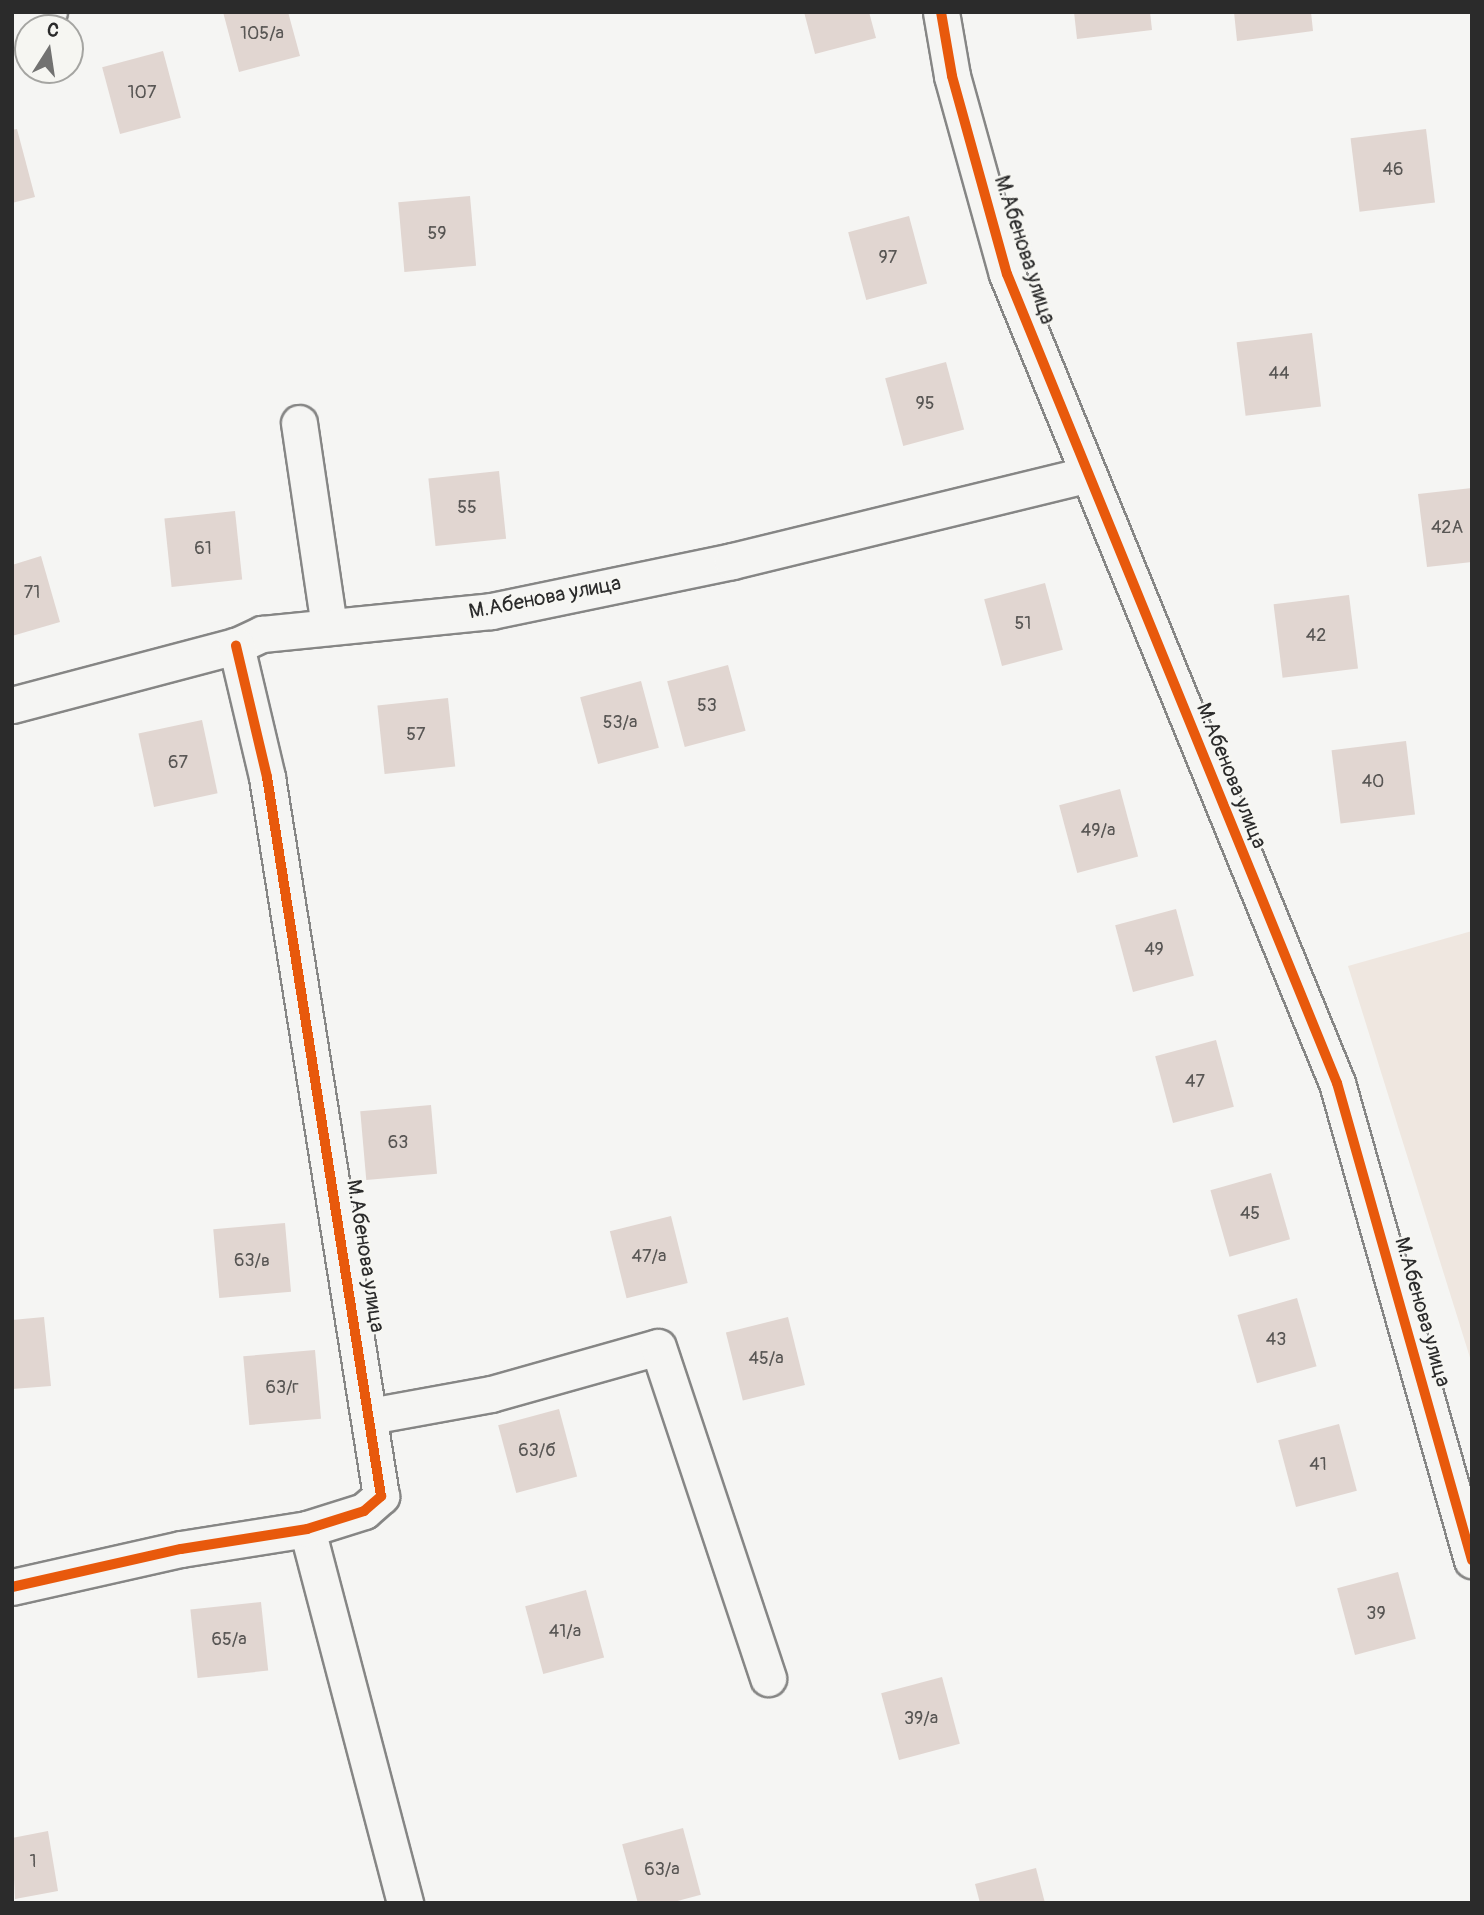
<!DOCTYPE html>
<meta charset="utf-8">
<style>
body{margin:0}
#map{position:relative;width:1484px;height:1915px;overflow:hidden;background:#f5f5f3;font-family:Pangolin,sans-serif}
div>[style]{position:absolute}
.built>*{inset:0;background:#efe7e0}
.building>*{inset:0;background:#e1d6d1;transform-origin:0 0}
.roads{filter:drop-shadow(2px 0 #868685) drop-shadow(-2px 0 #868685) drop-shadow(0 2px #868685) drop-shadow(0 -2px #868685)}
.street>*{height:35px;margin:-17.5px;padding:0 17.5px;transform-origin:17.5px;border-radius:17.5px;background:#f5f5f3}
.cycleway>*{height:10px;margin:-5px;padding:0 5px;transform-origin:5px;border-radius:5px;background:#e8590c}
span{translate:-50% -50%;white-space:nowrap;text-align:center;line-height:1.15;-webkit-text-stroke:5px #f6f6f2;paint-order:stroke}
.number-label{font-size:18px;color:#585654}
.number-label span{-webkit-text-stroke-width:0}
.street-label{font-size:21px;color:#2b2b2b}
.frame{position:absolute;inset:0;border:14px solid #2b2b2b;pointer-events:none}
.north{position:absolute;left:14px;top:14px;width:70px;height:70px;box-sizing:border-box;background:#f6f6f2;border:2px solid #a5a5a2;border-radius:50%;rotate:12deg;font-size:19px;font-weight:700;line-height:28px;text-align:center;color:#2b2b2b}
.north::after{content:'';display:block;margin:auto;width:24px;height:32px;background:#727271;clip-path:polygon(50% 0,100% 100%,50% 72%,0 100%)}
</style>
<div id="map">
<div class="built">
<i style="clip-path:polygon(1472px 931px,1472px 1364px,1348px 966px)"></i>
</div>
<div class="building">
<i style="clip-path:polygon(223px 12px,288px 12px,300px 56px,239px 72px)"></i>
<i style="clip-path:polygon(804px 12px,869px 12px,876px 38px,815px 54px)"></i>
<i style="clip-path:polygon(1074px 12px,1150px 12px,1152px 30px,1077px 39px)"></i>
<i style="clip-path:polygon(1234px 12px,1311px 12px,1313px 31px,1237px 41px)"></i>
<i style="left:163px;top:51px;width:69px;height:63px;rotate:75deg"></i>
<i style="clip-path:polygon(17px 129px,35px 197px,12px 203px,12px 130px)"></i>
<i style="left:1426px;top:129px;width:74px;height:76px;rotate:83deg"></i>
<i style="left:470px;top:196px;width:70px;height:72px;rotate:85deg"></i>
<i style="left:909px;top:216px;width:70px;height:63px;rotate:75deg"></i>
<i style="left:1312px;top:333px;width:74px;height:76px;rotate:83deg"></i>
<i style="left:946px;top:362px;width:70px;height:63px;rotate:75deg"></i>
<i style="left:499px;top:471px;width:68px;height:71px;rotate:84deg"></i>
<i style="clip-path:polygon(1472px 488px,1472px 562px,1427px 567px,1418px 494px)"></i>
<i style="left:235px;top:511px;width:69px;height:71px;rotate:84deg"></i>
<i style="clip-path:polygon(41px 556px,60px 622px,12px 636px,12px 565px)"></i>
<i style="left:1045px;top:583px;width:69px;height:63px;rotate:75deg"></i>
<i style="left:1349px;top:595px;width:74px;height:76px;rotate:83deg"></i>
<i style="left:728px;top:665px;width:68px;height:63px;rotate:75deg"></i>
<i style="left:641px;top:681px;width:69px;height:63px;rotate:75deg"></i>
<i style="left:448px;top:698px;width:69px;height:71px;rotate:84deg"></i>
<i style="left:202px;top:720px;width:75px;height:65px;rotate:78deg"></i>
<i style="left:1406px;top:741px;width:74px;height:75px;rotate:83deg"></i>
<i style="left:1120px;top:789px;width:70px;height:63px;rotate:75deg"></i>
<i style="left:1176px;top:909px;width:69px;height:63px;rotate:75deg"></i>
<i style="left:1216px;top:1040px;width:69px;height:63px;rotate:75deg"></i>
<i style="left:431px;top:1105px;width:69px;height:71px;rotate:85deg"></i>
<i style="left:1271px;top:1173px;width:69px;height:63px;rotate:74deg"></i>
<i style="left:671px;top:1216px;width:69px;height:63px;rotate:76deg"></i>
<i style="left:285px;top:1223px;width:69px;height:72px;rotate:85deg"></i>
<i style="left:1297px;top:1298px;width:71px;height:62px;rotate:74deg"></i>
<i style="clip-path:polygon(44px 1317px,51px 1386px,12px 1389px,12px 1320px)"></i>
<i style="left:788px;top:1317px;width:70px;height:64px;rotate:76deg"></i>
<i style="left:315px;top:1350px;width:69px;height:72px;rotate:85deg"></i>
<i style="left:559px;top:1409px;width:70px;height:63px;rotate:75deg"></i>
<i style="left:1339px;top:1424px;width:69px;height:63px;rotate:75deg"></i>
<i style="left:1398px;top:1572px;width:69px;height:63px;rotate:75deg"></i>
<i style="left:586px;top:1590px;width:70px;height:63px;rotate:75deg"></i>
<i style="left:261px;top:1602px;width:69px;height:71px;rotate:84deg"></i>
<i style="left:942px;top:1677px;width:69px;height:63px;rotate:75deg"></i>
<i style="left:683px;top:1828px;width:69px;height:63px;rotate:75deg"></i>
<i style="clip-path:polygon(48px 1831px,58px 1891px,15px 1899px,12px 1838px)"></i>
<i style="clip-path:polygon(1036px 1868px,1045px 1903px,980px 1903px,975px 1884px)"></i>
</div>
<div class="roads">
<div class="street">
<i style="left:941px;top:12px;width:65px;rotate:80.2deg"></i>
<i style="left:952px;top:76px;width:205px;rotate:74.5deg"></i>
<i style="left:1007px;top:274px;width:874px;rotate:67.81deg"></i>
<i style="left:1337px;top:1083px;width:496px;rotate:74.2deg"></i>
<i style="left:12px;top:30px;width:41px;rotate:-25.9deg"></i>
<i style="left:299px;top:423px;width:206px;rotate:81.6deg"></i>
<i style="left:12px;top:705px;width:232px;rotate:-14.8deg"></i>
<i style="left:236px;top:646px;width:29px;rotate:-25deg"></i>
<i style="left:262px;top:634px;width:230px;rotate:-5.7deg"></i>
<i style="left:491px;top:611px;width:246px;rotate:-11.7deg"></i>
<i style="left:732px;top:561px;width:364px;rotate:-13.7deg"></i>
<i style="left:370px;top:1416px;width:123px;rotate:-10.3deg"></i>
<i style="left:491px;top:1394px;width:173px;rotate:-15.7deg"></i>
<i style="left:658px;top:1347px;width:349px;rotate:71.6deg"></i>
<i style="left:307px;top:1529px;width:387px;rotate:75.3deg"></i>
<i style="left:12px;top:1587px;width:173px;rotate:-12.7deg"></i>
<i style="left:181px;top:1549px;width:128px;rotate:-9deg"></i>
<i style="left:307px;top:1529px;width:60px;rotate:-17.5deg"></i>
<i style="left:364px;top:1511px;width:23px;rotate:-41deg"></i>
<i style="left:381px;top:1496px;width:728px;rotate:-99.01deg"></i>
<i style="left:267px;top:777px;width:135px;rotate:-103.3deg"></i>
</div>
</div>
<div class="cycleway">
<i style="left:941px;top:12px;width:65px;rotate:80.2deg"></i>
<i style="left:952px;top:76px;width:205px;rotate:74.5deg"></i>
<i style="left:1007px;top:274px;width:874px;rotate:67.81deg"></i>
<i style="left:1337px;top:1083px;width:496px;rotate:74.2deg"></i>
<i style="left:12px;top:1587px;width:173px;rotate:-12.7deg"></i>
<i style="left:181px;top:1549px;width:128px;rotate:-9deg"></i>
<i style="left:307px;top:1529px;width:60px;rotate:-17.5deg"></i>
<i style="left:364px;top:1511px;width:23px;rotate:-41deg"></i>
<i style="left:381px;top:1496px;width:728px;rotate:-99.01deg"></i>
<i style="left:267px;top:777px;width:135px;rotate:-103.3deg"></i>
</div>
<div class="number-label">
<span style="left:262px;top:34px">105/а</span>
<span style="left:142px;top:93px">107</span>
<span style="left:1393px;top:170px">46</span>
<span style="left:437px;top:234px">59</span>
<span style="left:888px;top:258px">97</span>
<span style="left:1279px;top:374px">44</span>
<span style="left:925px;top:404px">95</span>
<span style="left:467px;top:508px">55</span>
<span style="left:1447px;top:528px">42А</span>
<span style="left:203px;top:549px">61</span>
<span style="left:32px;top:593px">71</span>
<span style="left:1023px;top:624px">51</span>
<span style="left:1316px;top:636px">42</span>
<span style="left:707px;top:706px">53</span>
<span style="left:620px;top:723px">53/а</span>
<span style="left:416px;top:735px">57</span>
<span style="left:178px;top:763px">67</span>
<span style="left:1373px;top:782px">40</span>
<span style="left:1098px;top:831px">49/а</span>
<span style="left:1154px;top:950px">49</span>
<span style="left:1195px;top:1082px">47</span>
<span style="left:398px;top:1143px">63</span>
<span style="left:1250px;top:1214px">45</span>
<span style="left:649px;top:1257px">47/а</span>
<span style="left:252px;top:1261px">63/в</span>
<span style="left:1276px;top:1340px">43</span>
<span style="left:766px;top:1359px">45/а</span>
<span style="left:282px;top:1388px">63/г</span>
<span style="left:537px;top:1451px">63/б</span>
<span style="left:1318px;top:1465px">41</span>
<span style="left:1376px;top:1614px">39</span>
<span style="left:565px;top:1632px">41/а</span>
<span style="left:229px;top:1640px">65/а</span>
<span style="left:921px;top:1719px">39/а</span>
<span style="left:33px;top:1862px">1</span>
<span style="left:662px;top:1870px">63/а</span>
</div>
<div class="street-label">
<span style="left:1024px;top:250px;rotate:72deg">М.Абенова улица</span>
<span style="left:545px;top:598px;rotate:-11deg">М.Абенова улица</span>
<span style="left:1231px;top:776px;rotate:68deg">М.Абенова улица</span>
<span style="left:365px;top:1256px;rotate:81deg">М.Абенова улица</span>
<span style="left:1422px;top:1312px;rotate:74deg">М.Абенова улица</span>
</div>
<div class="frame"></div>
<div class="north">С</div>
</div>
